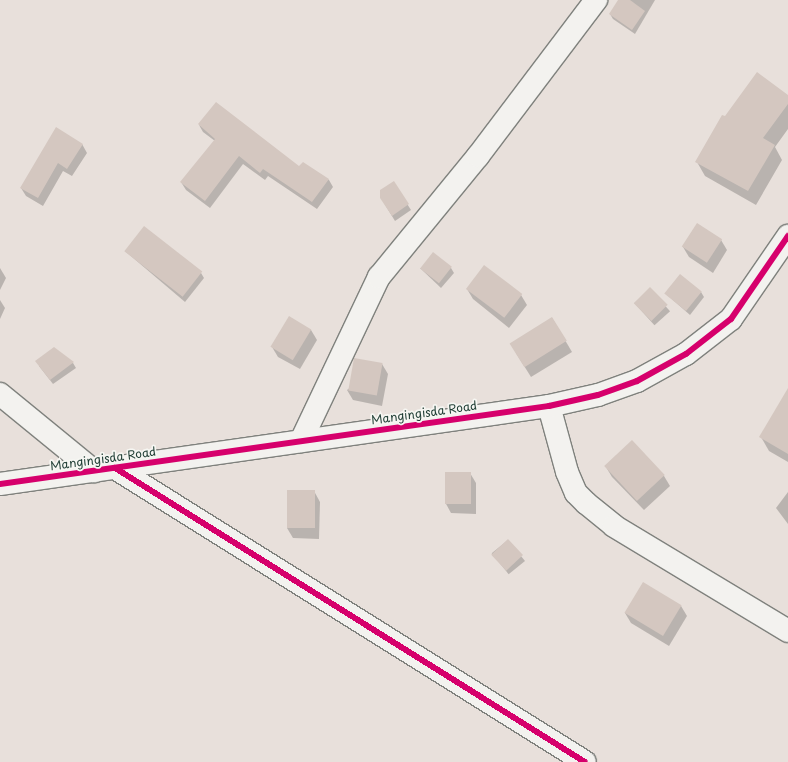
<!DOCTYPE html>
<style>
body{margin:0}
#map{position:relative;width:788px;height:762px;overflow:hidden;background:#e8e0db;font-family:"Playpen Sans",sans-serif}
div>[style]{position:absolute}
.shadow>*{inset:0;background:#0003;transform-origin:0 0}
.building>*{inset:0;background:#d4c7c0;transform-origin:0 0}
.roads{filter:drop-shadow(1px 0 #7f817d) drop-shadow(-1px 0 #7f817d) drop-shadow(0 1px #7f817d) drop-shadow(0 -1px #7f817d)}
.street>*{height:22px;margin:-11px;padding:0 11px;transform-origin:11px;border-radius:11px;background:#f3f2ef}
.secondary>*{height:22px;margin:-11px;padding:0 11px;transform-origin:11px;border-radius:11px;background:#f3f2ef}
.cycleway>*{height:6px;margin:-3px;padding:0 3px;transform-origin:3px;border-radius:3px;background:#d6006c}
span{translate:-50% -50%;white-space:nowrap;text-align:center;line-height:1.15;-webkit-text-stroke:3.5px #f6f6f2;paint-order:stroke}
.street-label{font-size:12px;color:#1f3d34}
</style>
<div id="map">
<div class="shadow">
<i style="clip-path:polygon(620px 0,655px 0,635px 34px,613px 19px,610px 14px)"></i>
<i style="clip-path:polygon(788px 96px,788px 129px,775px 147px,782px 160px,756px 205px,705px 176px,697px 162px,725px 117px)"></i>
<i style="clip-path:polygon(199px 125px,299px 168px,303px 163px,329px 180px,333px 187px,317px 209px,268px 176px,265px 180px,243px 164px,210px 208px,186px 190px,181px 182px,215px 141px,203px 132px)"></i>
<i style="clip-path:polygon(82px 144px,87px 153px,72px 176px,63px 171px,43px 206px,26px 196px,21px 188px)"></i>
<i style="clip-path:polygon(393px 182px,411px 210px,395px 221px,384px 203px)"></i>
<i style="clip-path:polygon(721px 240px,727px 250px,713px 273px,689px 257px,683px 247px)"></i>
<i style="clip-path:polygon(125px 251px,201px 273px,204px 278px,185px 302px)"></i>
<i style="clip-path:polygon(0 268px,6px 278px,0 290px)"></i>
<i style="clip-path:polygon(420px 268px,451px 268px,454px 273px,441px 288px)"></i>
<i style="clip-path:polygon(467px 289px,521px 295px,527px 305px,509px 328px,473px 299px)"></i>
<i style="left:650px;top:289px;width:30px;height:21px;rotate:48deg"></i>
<i style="clip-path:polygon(701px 292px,704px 297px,690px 315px,665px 293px)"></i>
<i style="clip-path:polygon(0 300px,5px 308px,0 319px)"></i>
<i style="clip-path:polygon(289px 318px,311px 330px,317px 340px,300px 369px,278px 357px,272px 347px)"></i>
<i style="clip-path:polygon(552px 318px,572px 352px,531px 377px,516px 353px)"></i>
<i style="clip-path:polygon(73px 363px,76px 368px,53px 384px,39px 366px)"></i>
<i style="clip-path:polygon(382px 364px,388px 374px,382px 406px,353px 400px,347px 390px)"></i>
<i style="clip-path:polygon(788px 406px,788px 462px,769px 451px,761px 437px)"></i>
<i style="clip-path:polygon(632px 442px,664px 476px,670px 486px,644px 510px,612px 477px,606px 467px)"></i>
<i style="clip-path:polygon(470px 473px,476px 483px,476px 514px,451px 513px,445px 502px)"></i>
<i style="clip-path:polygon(314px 491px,320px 502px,319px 539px,293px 538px,287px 528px)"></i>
<i style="clip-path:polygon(788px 492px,788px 524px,776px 508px)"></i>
<i style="left:508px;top:540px;width:27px;height:21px;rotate:51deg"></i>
<i style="clip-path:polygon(681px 606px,687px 616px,669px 646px,631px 623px,625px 613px)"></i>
</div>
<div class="building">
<i style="clip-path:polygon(618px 0,630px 0,645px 11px,632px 30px,609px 14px)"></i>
<i style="clip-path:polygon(757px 72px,788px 95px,788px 104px,763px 138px,775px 145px,748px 191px,695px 162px,722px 115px,725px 116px)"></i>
<i style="clip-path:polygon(216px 102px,299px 166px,303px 162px,329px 179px,312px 202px,263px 169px,260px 173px,239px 156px,205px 201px,180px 182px,215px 139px,198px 124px)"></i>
<i style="clip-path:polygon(56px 127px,83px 144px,67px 169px,58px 163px,38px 198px,20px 188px)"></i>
<i style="clip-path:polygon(394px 181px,409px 204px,392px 216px,380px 198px,380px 190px)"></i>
<i style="left:697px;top:223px;width:30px;height:28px;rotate:33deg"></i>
<i style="left:144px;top:226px;width:74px;height:32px;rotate:38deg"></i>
<i style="left:433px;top:252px;width:24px;height:21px;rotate:38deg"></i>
<i style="left:484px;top:265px;width:48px;height:30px;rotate:37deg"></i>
<i style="left:680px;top:274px;width:28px;height:25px;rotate:39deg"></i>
<i style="left:650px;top:287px;width:25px;height:23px;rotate:45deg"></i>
<i style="left:289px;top:316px;width:26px;height:36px;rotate:31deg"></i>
<i style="left:552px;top:317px;width:28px;height:50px;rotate:58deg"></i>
<i style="clip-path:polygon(54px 347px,74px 362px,50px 380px,35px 361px)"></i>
<i style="left:354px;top:358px;width:29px;height:33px;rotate:10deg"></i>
<i style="clip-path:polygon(788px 388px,788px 454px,759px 437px)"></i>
<i style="left:632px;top:440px;width:48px;height:38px;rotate:47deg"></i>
<i style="left:471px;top:472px;width:32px;height:26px;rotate:90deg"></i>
<i style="left:287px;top:490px;width:28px;height:38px"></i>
<i style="left:508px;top:539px;width:22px;height:23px;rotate:47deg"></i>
<i style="left:643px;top:582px;width:45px;height:36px;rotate:31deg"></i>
</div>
<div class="roads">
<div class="street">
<i style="left:0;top:394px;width:122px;rotate:39.3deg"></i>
<i style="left:549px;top:406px;width:68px;rotate:74.7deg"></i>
<i style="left:567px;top:472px;width:23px;rotate:67deg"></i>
<i style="left:576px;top:493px;width:14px;rotate:45deg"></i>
<i style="left:586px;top:503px;width:36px;rotate:39deg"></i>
<i style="left:614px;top:526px;width:203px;rotate:31.1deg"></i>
<i style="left:301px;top:441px;width:182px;rotate:-64.6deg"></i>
<i style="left:379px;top:277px;width:156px;rotate:-50.7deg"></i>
<i style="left:478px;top:156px;width:196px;rotate:-52.9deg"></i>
</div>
<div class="secondary">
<i style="left:115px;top:468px;width:554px;rotate:32.03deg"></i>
<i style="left:0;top:484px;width:555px;rotate:-8.09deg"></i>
<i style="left:549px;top:406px;width:50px;rotate:-12.7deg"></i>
<i style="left:598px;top:395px;width:41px;rotate:-19.7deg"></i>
<i style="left:637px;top:381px;width:56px;rotate:-28.9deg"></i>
<i style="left:686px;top:354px;width:57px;rotate:-37.9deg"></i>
<i style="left:731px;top:319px;width:101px;rotate:-55.5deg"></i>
</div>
</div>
<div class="cycleway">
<i style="left:115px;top:468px;width:554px;rotate:32.03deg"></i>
<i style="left:0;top:484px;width:555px;rotate:-8.09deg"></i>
<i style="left:549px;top:406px;width:50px;rotate:-12.7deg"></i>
<i style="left:598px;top:395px;width:41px;rotate:-19.7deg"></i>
<i style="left:637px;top:381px;width:56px;rotate:-28.9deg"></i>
<i style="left:686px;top:354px;width:57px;rotate:-37.9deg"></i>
<i style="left:731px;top:319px;width:101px;rotate:-55.5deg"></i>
</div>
<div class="street-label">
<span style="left:424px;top:413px;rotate:-8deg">Mangingisda Road</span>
<span style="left:103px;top:459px;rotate:-8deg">Mangingisda Road</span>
</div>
</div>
